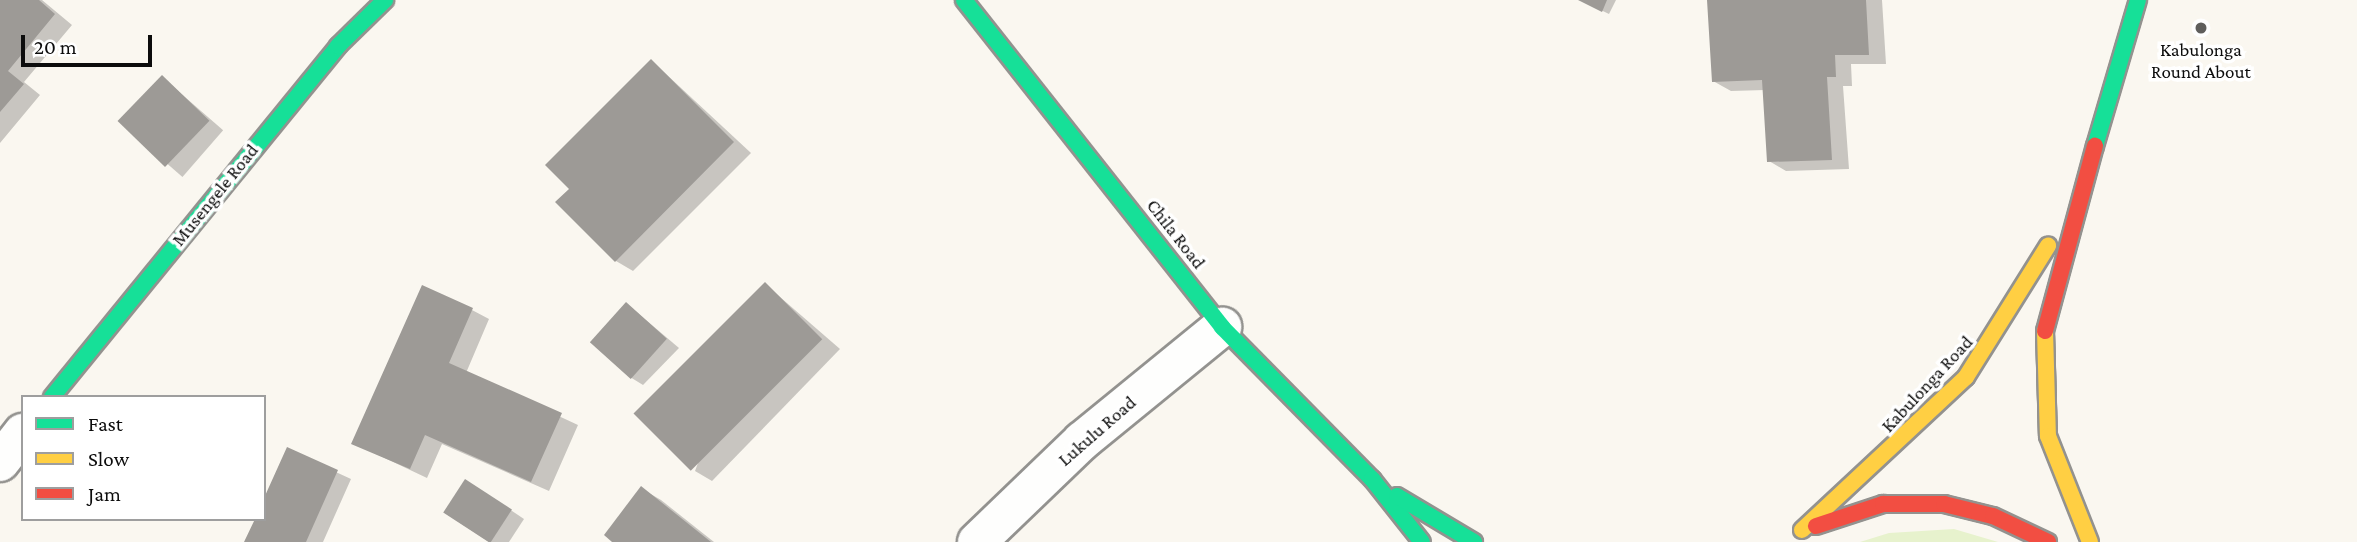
<!DOCTYPE html>
<style>
body{margin:0}
#map{position:relative;width:2357px;height:542px;overflow:hidden;background:#faf7f0;font-family:"Crimson Pro",serif}
div>[style]{position:absolute}
.green>*{inset:0;background:#e7f2cd}
.shadow>*{inset:0;background:#0003;transform-origin:0 0}
.building>*{inset:0;background:#9d9a96;transform-origin:0 0}
.roads{filter:drop-shadow(2px 0 #93928f) drop-shadow(-2px 0 #93928f) drop-shadow(0 2px #93928f) drop-shadow(0 -2px #93928f)}
.street>*{height:38px;margin:-19px;padding:0 19px;transform-origin:19px;border-radius:19px;background:#fefefd}
.fast>*{height:16px;margin:-8px;padding:0 8px;transform-origin:8px;border-radius:8px;background:#16e098}
.slow>*{height:16px;margin:-8px;padding:0 8px;transform-origin:8px;border-radius:8px;background:#ffcf43}
.jam>*{height:16px;margin:-8px;padding:0 8px;transform-origin:8px;border-radius:8px;background:#f24e42}
.dots>*{width:19px;height:19px;translate:-50% -50%;box-sizing:border-box;border:4px solid #fff;border-radius:50%}
span{translate:-50% -50%;white-space:nowrap;text-align:center;line-height:1.15;-webkit-text-stroke:7px #fff;paint-order:stroke}
.poi-label{font-size:19px;color:#0c0c0c}
.street-label{font-size:19px;color:#0c0c0c}
.legend{position:absolute;left:21px;top:395px;width:245px;height:126px;box-sizing:border-box;background:#fff;border:2px solid #9e9e9e;margin:0;padding:9px 12px;list-style:none;font-size:21px;color:#0c0c0c}
.legend li{display:flex;align-items:center;gap:14px;height:35px}
.legend b{width:35px;border:2px solid #9e9e9e}
.scale{position:absolute;left:21px;top:35px;width:131px;height:32px;box-sizing:border-box;border:4px solid #0c0c0c;border-top:0;padding-left:9px;font-size:21px;line-height:24px;white-space:nowrap;color:#0c0c0c;-webkit-text-stroke:5px #fff;paint-order:stroke}
</style>
<div id="map">
<div class="green">
<i style="clip-path:polygon(1954px 529px,1998px 542px,1860px 542px,1889px 533px)"></i>
</div>
<div class="shadow">
<i style="clip-path:polygon(0 0,42px 0,72px 25px,24px 82px,40px 95px,0 143px)"></i>
<i style="clip-path:polygon(1580px 0,1616px 0,1609px 14px)"></i>
<i style="clip-path:polygon(1709px 0,1882px 0,1886px 64px,1851px 64px,1852px 86px,1843px 86px,1849px 169px,1786px 171px,1769px 161px,1765px 90px,1731px 91px,1713px 81px)"></i>
<i style="clip-path:polygon(652px 61px,751px 153px,633px 271px,616px 261px,571px 189px)"></i>
<i style="left:162px;top:77px;width:81px;height:62px;rotate:41deg"></i>
<i style="clip-path:polygon(765px 284px,840px 349px,712px 481px,695px 471px)"></i>
<i style="clip-path:polygon(627px 304px,679px 348px,643px 385px,630px 377px)"></i>
<i style="clip-path:polygon(472px 310px,489px 319px,466px 373px,578px 425px,549px 491px,442px 444px,427px 478px,353px 443px)"></i>
<i style="clip-path:polygon(288px 450px,351px 479px,323px 542px,246px 542px,264px 519px)"></i>
<i style="clip-path:polygon(479px 489px,524px 519px,509px 542px,489px 542px,445px 513px)"></i>
<i style="clip-path:polygon(642px 489px,661px 500px,714px 542px,615px 542px)"></i>
</div>
<div class="building">
<i style="clip-path:polygon(0 0,39px 0,55px 14px,8px 71px,24px 84px,0 112px)"></i>
<i style="clip-path:polygon(1578px 0,1607px 0,1602px 12px)"></i>
<i style="clip-path:polygon(1707px 0,1866px 0,1869px 55px,1835px 55px,1836px 77px,1827px 77px,1832px 160px,1767px 162px,1762px 80px,1712px 82px)"></i>
<i style="clip-path:polygon(651px 59px,734px 142px,615px 262px,555px 202px,569px 189px,545px 165px)"></i>
<i style="left:162px;top:75px;width:66px;height:64px;rotate:44deg"></i>
<i style="left:765px;top:282px;width:81px;height:186px;rotate:45deg"></i>
<i style="clip-path:polygon(422px 285px,473px 308px,449px 363px,562px 413px,531px 482px,425px 435px,410px 469px,351px 444px)"></i>
<i style="left:626px;top:302px;width:55px;height:54px;rotate:42deg"></i>
<i style="clip-path:polygon(287px 447px,338px 470px,306px 542px,244px 542px,255px 519px,264px 519px,264px 498px)"></i>
<i style="left:465px;top:479px;width:56px;height:40px;rotate:33deg"></i>
<i style="clip-path:polygon(641px 486px,711px 542px,612px 542px,604px 535px)"></i>
</div>
<div class="roads">
<div class="street">
<i style="left:0;top:462px;width:37px;rotate:-52deg"></i>
<i style="left:977px;top:542px;width:146px;rotate:-43.9deg"></i>
<i style="left:1082px;top:441px;width:181px;rotate:-39.2deg"></i>
</div>
<div class="fast">
<i style="left:964px;top:0;width:417px;rotate:51.7deg"></i>
<i style="left:1222px;top:327px;width:214px;rotate:45.4deg"></i>
<i style="left:1372px;top:479px;width:80px;rotate:51.6deg"></i>
<i style="left:2095px;top:146px;width:152px;rotate:-73.6deg"></i>
<i style="left:52px;top:397px;width:453px;rotate:-50.8deg"></i>
<i style="left:338px;top:46px;width:66px;rotate:-44.4deg"></i>
<i style="left:1397px;top:496px;width:90px;rotate:30.9deg"></i>
</div>
<div class="slow">
<i style="left:2045px;top:331px;width:105px;rotate:88.4deg"></i>
<i style="left:2048px;top:436px;width:114px;rotate:68.4deg"></i>
<i style="left:1802px;top:530px;width:224px;rotate:-43deg"></i>
<i style="left:1966px;top:377px;width:155px;rotate:-58deg"></i>
</div>
<div class="jam">
<i style="left:2045px;top:331px;width:192px;rotate:-74.9deg"></i>
<i style="left:1816px;top:526px;width:71px;rotate:-18.2deg"></i>
<i style="left:1883px;top:504px;width:61px"></i>
<i style="left:1944px;top:504px;width:50px;rotate:13.8deg"></i>
<i style="left:1993px;top:516px;width:61px;rotate:25.3deg"></i>
</div>
</div>
<div class="dots">
<i style="left:2201px;top:28px;background:#5f5e5c"></i>
</div>
<div class="poi-label">
<span style="left:2201px;top:61px">Kabulonga<br>Round About</span>
</div>
<div class="street-label">
<span style="left:215px;top:195px;rotate:-51deg">Musengele Road</span>
<span style="left:1176px;top:234px;rotate:52deg">Chila Road</span>
<span style="left:1927px;top:384px;rotate:-47deg">Kabulonga Road</span>
<span style="left:1097px;top:431px;rotate:-41deg">Lukulu Road</span>
</div>
<ul class="legend">
<li><b style="height:9px;background:#16e098"></b>Fast</li>
<li><b style="height:9px;background:#ffcf43"></b>Slow</li>
<li><b style="height:9px;background:#f24e42"></b>Jam</li>
</ul>
<div class="scale">20 m</div>
</div>
